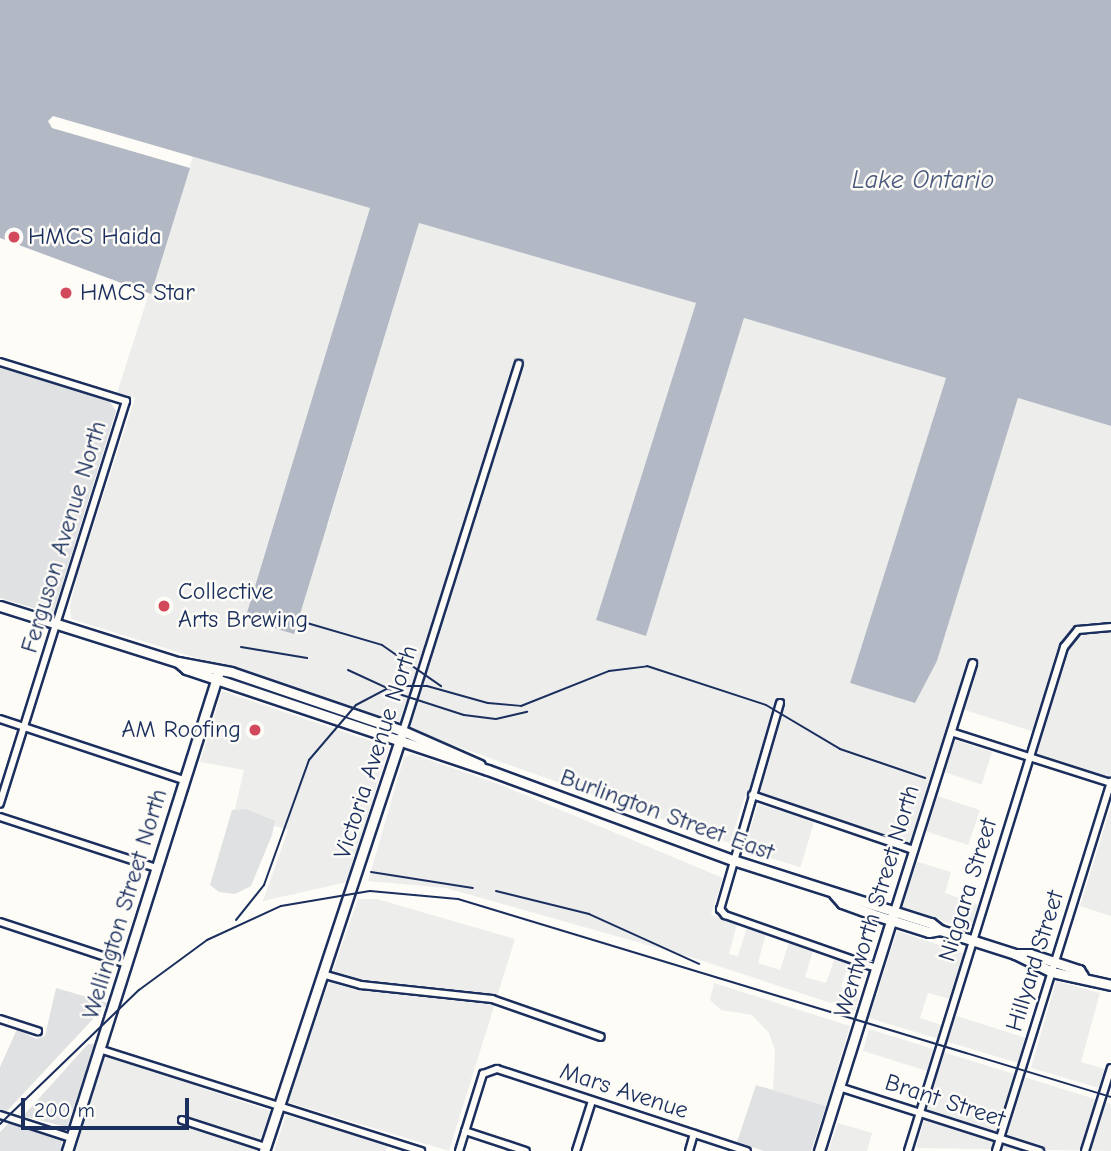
<!DOCTYPE html>
<style>
body{margin:0}
#map{position:relative;width:1111px;height:1151px;overflow:hidden;background:#fdfcf7;font-family:"Comic Neue",sans-serif}
div>[style]{position:absolute}
.built>*{inset:0;background:#edeeec;transform-origin:0 0}
.green>*{inset:0;background:#e0e1e3}
.water>*{inset:0;background:#b3b8c5}
.roads{filter:drop-shadow(2px 0 #1b2f5e) drop-shadow(-2px 0 #1b2f5e) drop-shadow(0 2px #1b2f5e) drop-shadow(0 -2px #1b2f5e)}
.minor>*{height:6px;margin:-3px;padding:0 3px;transform-origin:3px;border-radius:3px;background:#fdfcf7}
.tertiary>*{height:7px;margin:-3.5px;padding:0 3.5px;transform-origin:3.5px;border-radius:3.5px;background:#fdfcf7}
.secondary>*{height:9px;margin:-4.5px;padding:0 4.5px;transform-origin:4.5px;border-radius:4.5px;background:#fdfcf7}
.rail>*{height:2px;margin:-1px;padding:0 1px;transform-origin:1px;border-radius:1px;background:#1b2f5e}
.dots>*{width:19px;height:19px;translate:-50% -50%;box-sizing:border-box;border:4px solid #fdfcf7;border-radius:50%}
span{translate:-50% -50%;white-space:nowrap;text-align:center;line-height:1.15;-webkit-text-stroke:5px #fdfcf7;paint-order:stroke}
.poi-label{font-size:24px;color:#1b2f5e}
.left{translate:0 -50%;text-align:left}
.right{translate:-100% -50%;text-align:right}
.street-label{font-size:24px;color:#1b2f5e}
.water-label{font-size:26px;color:#49587d;font-style:italic}
.scale{position:absolute;left:21px;top:1098px;width:168px;height:32px;box-sizing:border-box;border:4px solid #1b2f5e;border-top:0;padding-left:9px;font-size:21px;line-height:24px;white-space:nowrap;color:#1b2f5e;-webkit-text-stroke:5px #fdfcf7;paint-order:stroke}
</style>
<div id="map">
<div class="built">
<i style="clip-path:polygon(193px 156px,370px 208px,245px 618px,328px 524px,419px 223px,696px 303px,596px 620px,645px 635px,744px 318px,946px 378px,850px 683px,915px 703px,937px 661px,1018px 398px,1111px 426px,1111px 780px,1035px 756px,1041px 734px,955px 707px,911px 845px,747px 790px,730px 843px,278px 683px,71px 619px,70px 605px,78px 573px,135px 398px,117px 393px)"></i>
<i style="clip-path:polygon(222px 691px,389px 747px,347px 882px,263px 901px,288px 830px,234px 813px,244px 770px,200px 762px)"></i>
<i style="left:955px;top:740px;width:39px;height:34px;rotate:18deg"></i>
<i style="clip-path:polygon(412px 754px,496px 783px,723px 878px,711px 915px,737px 924px,729px 954px,738px 956px,747px 927px,766px 934px,758px 963px,780px 970px,789px 942px,813px 951px,805px 977px,826px 983px,835px 957px,864px 968px,865px 978px,846px 972px,841px 987px,859px 994px,855px 1011px,697px 959px,446px 888px,368px 881px,404px 757px)"></i>
<i style="left:937px;top:796px;width:45px;height:37px;rotate:18deg"></i>
<i style="left:758px;top:804px;width:59px;height:48px;rotate:17deg"></i>
<i style="clip-path:polygon(1111px 806px,1111px 916px,1080px 906px)"></i>
<i style="clip-path:polygon(915px 861px,951px 872px,945px 893px,979px 905px,972px 930px,899px 907px)"></i>
<i style="clip-path:polygon(358px 899px,377px 899px,515px 939px,449px 1151px,287px 1102px)"></i>
<i style="clip-path:polygon(897px 931px,966px 954px,950px 999px,928px 993px,920px 1018px,942px 1025px,957px 1016px,1026px 1038px,1018px 1063px,869px 1018px)"></i>
<i style="clip-path:polygon(1056px 981px,1100px 993px,1081px 1062px,1105px 1069px,1099px 1088px,1031px 1068px)"></i>
<i style="clip-path:polygon(714px 983px,850px 1026px,826px 1106px,773px 1090px,775px 1051px,769px 1033px,752px 1015px,721px 1010px,710px 1000px)"></i>
<i style="clip-path:polygon(869px 1029px,1111px 1104px,1111px 1151px,916px 1148px,937px 1074px,863px 1051px)"></i>
<i style="clip-path:polygon(105px 1055px,270px 1111px,257px 1151px,75px 1151px)"></i>
<i style="clip-path:polygon(286px 1115px,389px 1144px,386px 1151px,274px 1151px)"></i>
<i style="clip-path:polygon(838px 1123px,872px 1133px,867px 1151px,828px 1151px)"></i>
</div>
<div class="green">
<i style="clip-path:polygon(0 367px,108px 399px,116px 411px,53px 614px,0 598px)"></i>
<i style="clip-path:polygon(246px 809px,275px 821px,272px 835px,251px 886px,235px 894px,219px 892px,210px 885px,232px 810px)"></i>
<i style="clip-path:polygon(56px 988px,108px 1003px,6px 1112px,0 1110px,0 1067px,17px 1029px,36px 1039px,45px 1036px)"></i>
<i style="clip-path:polygon(88px 1044px,95px 1044px,67px 1127px,23px 1116px)"></i>
<i style="clip-path:polygon(756px 1085px,826px 1106px,811px 1151px,764px 1151px,737px 1142px)"></i>
<i style="clip-path:polygon(9px 1123px,62px 1139px,61px 1151px,0 1151px,0 1132px)"></i>
</div>
<div class="water">
<i style="clip-path:polygon(0 0,1111px 0,1111px 426px,1018px 398px,937px 661px,915px 703px,850px 683px,946px 378px,744px 318px,646px 636px,596px 620px,696px 303px,419px 223px,294px 634px,245px 619px,370px 208px,53px 116px,48px 121px,52px 128px,190px 168px,151px 294px,0 238px)"></i>
</div>
<div class="roads">
<div class="minor">
<i style="left:0;top:362px;width:132px;rotate:17.2deg"></i>
<i style="left:126px;top:401px;width:422px;rotate:107.4deg"></i>
<i style="left:780px;top:703px;width:215px;rotate:106.2deg"></i>
<i style="left:720px;top:909px;width:8px;rotate:50deg"></i>
<i style="left:725px;top:915px;width:160px;rotate:19.3deg"></i>
<i style="left:0;top:719px;width:193px;rotate:18.4deg"></i>
<i style="left:403px;top:731px;width:385px;rotate:-72.5deg"></i>
<i style="left:951px;top:732px;width:168px;rotate:17.7deg"></i>
<i style="left:752px;top:795px;width:171px;rotate:18.8deg"></i>
<i style="left:0;top:817px;width:164px;rotate:18.1deg"></i>
<i style="left:0;top:922px;width:134px;rotate:18.3deg"></i>
<i style="left:322px;top:974px;width:41px;rotate:15.8deg"></i>
<i style="left:361px;top:985px;width:132px;rotate:6.1deg"></i>
<i style="left:492px;top:999px;width:115px;rotate:19.2deg"></i>
<i style="left:0;top:1019px;width:40px;rotate:18deg"></i>
<i style="left:99px;top:1049px;width:338px;rotate:17.6deg"></i>
<i style="left:839px;top:1087px;width:211px;rotate:17.7deg"></i>
<i style="left:0;top:1115px;width:75px;rotate:17.9deg"></i>
<i style="left:182px;top:1120px;width:87px;rotate:18deg"></i>
<i style="left:465px;top:1131px;width:64px;rotate:18.2deg"></i>
<i style="left:459px;top:1151px;width:81px;rotate:-72.7deg"></i>
<i style="left:483px;top:1074px;width:15px;rotate:-20deg"></i>
<i style="left:497px;top:1069px;width:263px;rotate:18.2deg"></i>
<i style="left:576px;top:1151px;width:52px;rotate:-72.3deg"></i>
<i style="left:689px;top:1151px;width:18px;rotate:-74deg"></i>
<i style="left:908px;top:1151px;width:528px;rotate:-72.8deg"></i>
<i style="left:1064px;top:647px;width:22px;rotate:-51deg"></i>
<i style="left:1078px;top:630px;width:33px;rotate:-5deg"></i>
<i style="left:996px;top:1151px;width:387px;rotate:-72.7deg"></i>
<i style="left:1085px;top:1151px;width:87px;rotate:-72.6deg"></i>
</div>
<div class="tertiary">
<i style="left:894px;top:911px;width:260px;rotate:-72.5deg"></i>
</div>
<div class="secondary">
<i style="left:0;top:606px;width:187px;rotate:17.5deg"></i>
<i style="left:178px;top:662px;width:54px;rotate:10.7deg"></i>
<i style="left:231px;top:672px;width:182px;rotate:18.9deg"></i>
<i style="left:403px;top:731px;width:84px;rotate:23.8deg"></i>
<i style="left:178px;top:662px;width:11px;rotate:41deg"></i>
<i style="left:186px;top:669px;width:318px;rotate:18.5deg"></i>
<i style="left:488px;top:770px;width:261px;rotate:20.2deg"></i>
<i style="left:733px;top:860px;width:208px;rotate:17.7deg"></i>
<i style="left:931px;top:923px;width:11px;rotate:38deg"></i>
<i style="left:940px;top:930px;width:79px;rotate:17.7deg"></i>
<i style="left:1015px;top:954px;width:41px;rotate:25.9deg"></i>
<i style="left:1052px;top:972px;width:60px;rotate:12.4deg"></i>
<i style="left:834px;top:894px;width:12px;rotate:48deg"></i>
<i style="left:842px;top:903px;width:38px;rotate:20deg"></i>
<i style="left:878px;top:916px;width:53px;rotate:17.4deg"></i>
<i style="left:929px;top:932px;width:11px;rotate:-10deg"></i>
<i style="left:1015px;top:954px;width:15px"></i>
<i style="left:1030px;top:954px;width:52px;rotate:18.1deg"></i>
<i style="left:1079px;top:970px;width:7px;rotate:56deg"></i>
<i style="left:67px;top:1151px;width:500px;rotate:-72.43deg"></i>
<i style="left:264px;top:1151px;width:436px;rotate:-71.7deg"></i>
<i style="left:819px;top:1151px;width:251px;rotate:-72.6deg"></i>
</div>
</div>
<div class="rail">
<i style="left:307px;top:623px;width:78px;rotate:16.3deg"></i>
<i style="left:382px;top:645px;width:72px;rotate:34.8deg"></i>
<i style="left:241px;top:647px;width:67px;rotate:9.5deg"></i>
<i style="left:348px;top:670px;width:60px;rotate:24.8deg"></i>
<i style="left:402px;top:695px;width:65px;rotate:17.9deg"></i>
<i style="left:464px;top:715px;width:32px;rotate:7deg"></i>
<i style="left:496px;top:719px;width:32px;rotate:-13deg"></i>
<i style="left:371px;top:872px;width:103px;rotate:8.9deg"></i>
<i style="left:496px;top:891px;width:96px;rotate:13.9deg"></i>
<i style="left:589px;top:914px;width:121px;rotate:24.4deg"></i>
<i style="left:236px;top:920px;width:45px;rotate:-51.3deg"></i>
<i style="left:264px;top:885px;width:133px;rotate:-70.2deg"></i>
<i style="left:309px;top:760px;width:72px;rotate:-49.5deg"></i>
<i style="left:356px;top:705px;width:41px;rotate:-27.8deg"></i>
<i style="left:392px;top:686px;width:35px"></i>
<i style="left:427px;top:686px;width:63px;rotate:15.6deg"></i>
<i style="left:488px;top:703px;width:33px;rotate:5deg"></i>
<i style="left:521px;top:706px;width:95px;rotate:-21.7deg"></i>
<i style="left:609px;top:671px;width:38px;rotate:-7deg"></i>
<i style="left:647px;top:666px;width:125px;rotate:18.1deg"></i>
<i style="left:766px;top:705px;width:86px;rotate:30.7deg"></i>
<i style="left:840px;top:749px;width:90px;rotate:18.8deg"></i>
<i style="left:0;top:1124px;width:193px;rotate:-44deg"></i>
<i style="left:139px;top:990px;width:84px;rotate:-36.3deg"></i>
<i style="left:207px;top:940px;width:81px;rotate:-24.7deg"></i>
<i style="left:281px;top:906px;width:90px;rotate:-9.6deg"></i>
<i style="left:370px;top:891px;width:88px;rotate:5.2deg"></i>
<i style="left:458px;top:899px;width:682px;rotate:16.87deg"></i>
</div>
<div class="dots">
<i style="left:14px;top:237px;background:#d1495b"></i>
<i style="left:66px;top:293px;background:#d1495b"></i>
<i style="left:164px;top:606px;background:#d1495b"></i>
<i style="left:255px;top:730px;background:#d1495b"></i>
</div>
<div class="poi-label">
<span class="left" style="left:28px;top:237px">HMCS Haida</span>
<span class="left" style="left:80px;top:293px">HMCS Star</span>
<span class="left" style="left:178px;top:606px">Collective<br>Arts Brewing</span>
<span class="right" style="left:241px;top:730px">AM Roofing</span>
</div>
<div class="street-label">
<span style="left:64px;top:537px;rotate:-73deg">Ferguson Avenue North</span>
<span style="left:376px;top:752px;rotate:-72deg">Victoria Avenue North</span>
<span style="left:667px;top:815px;rotate:20deg">Burlington Street East</span>
<span style="left:968px;top:890px;rotate:-73deg">Niagara Street</span>
<span style="left:877px;top:901px;rotate:-73deg">Wentworth Street North</span>
<span style="left:125px;top:904px;rotate:-73deg">Wellington Street North</span>
<span style="left:1035px;top:961px;rotate:-73deg">Hillyard Street</span>
<span style="left:624px;top:1091px;rotate:18deg">Mars Avenue</span>
<span style="left:945px;top:1101px;rotate:18deg">Brant Street</span>
</div>
<div class="water-label">
<span style="left:923px;top:181px">Lake Ontario</span>
</div>
<div class="scale">200 m</div>
</div>
